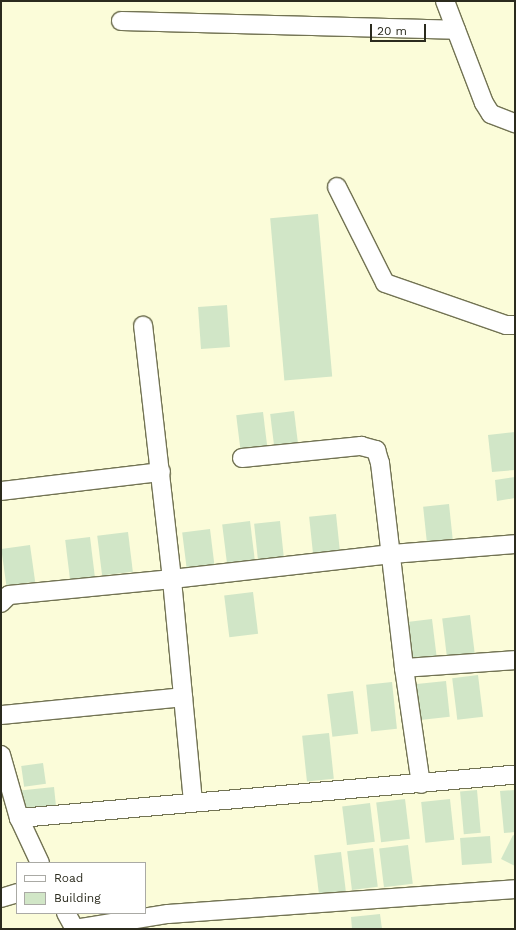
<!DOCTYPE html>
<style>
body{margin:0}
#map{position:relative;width:516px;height:930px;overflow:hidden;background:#fbfcd9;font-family:"Work Sans",sans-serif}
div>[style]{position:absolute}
.building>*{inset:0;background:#d1e6c7;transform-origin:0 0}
.roads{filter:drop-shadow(1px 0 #727353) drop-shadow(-1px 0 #727353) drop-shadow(0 1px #727353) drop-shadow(0 -1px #727353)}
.minor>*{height:18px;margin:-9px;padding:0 9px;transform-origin:9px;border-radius:9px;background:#fff}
span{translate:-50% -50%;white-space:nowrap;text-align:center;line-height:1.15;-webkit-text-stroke:4px #fff;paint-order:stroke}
.frame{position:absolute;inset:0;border:2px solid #2b2b1e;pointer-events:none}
.legend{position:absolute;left:16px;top:862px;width:130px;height:52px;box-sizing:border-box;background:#fff;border:1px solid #aaaaa5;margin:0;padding:5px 7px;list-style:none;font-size:12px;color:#2b2b1e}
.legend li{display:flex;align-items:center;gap:8px;height:20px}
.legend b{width:20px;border:1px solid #aaaaa5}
.scale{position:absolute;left:370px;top:24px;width:56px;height:18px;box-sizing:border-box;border:2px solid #2b2b1e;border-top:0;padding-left:5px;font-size:12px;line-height:14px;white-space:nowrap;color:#2b2b1e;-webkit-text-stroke:3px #fff;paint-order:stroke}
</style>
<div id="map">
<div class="building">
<i style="left:318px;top:214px;width:163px;height:48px;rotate:85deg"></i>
<i style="left:227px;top:305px;width:42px;height:29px;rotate:86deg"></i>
<i style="left:294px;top:411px;width:39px;height:24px;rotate:83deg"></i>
<i style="left:263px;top:412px;width:40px;height:27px;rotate:83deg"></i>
<i style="clip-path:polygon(515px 432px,515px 470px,492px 472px,488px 435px)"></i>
<i style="clip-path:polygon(515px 477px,515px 498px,497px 501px,495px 480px)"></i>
<i style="left:449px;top:504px;width:44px;height:26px;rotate:84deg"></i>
<i style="left:336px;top:514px;width:37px;height:27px;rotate:84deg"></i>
<i style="left:250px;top:521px;width:42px;height:28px;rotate:83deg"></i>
<i style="left:280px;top:521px;width:41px;height:26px;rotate:84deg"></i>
<i style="left:210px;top:529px;width:40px;height:28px;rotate:83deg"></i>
<i style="left:128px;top:532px;width:40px;height:31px;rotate:83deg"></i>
<i style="left:90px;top:537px;width:41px;height:25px;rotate:83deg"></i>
<i style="left:30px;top:545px;width:37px;height:29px;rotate:82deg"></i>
<i style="left:253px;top:592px;width:42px;height:29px;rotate:83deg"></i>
<i style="left:470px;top:615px;width:41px;height:28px;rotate:83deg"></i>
<i style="left:432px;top:619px;width:42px;height:27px;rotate:83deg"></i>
<i style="left:478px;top:675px;width:42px;height:26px;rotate:83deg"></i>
<i style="left:446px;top:681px;width:36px;height:32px;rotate:84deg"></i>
<i style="left:392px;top:682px;width:47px;height:26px;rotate:84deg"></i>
<i style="left:353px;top:691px;width:43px;height:26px;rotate:83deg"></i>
<i style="left:329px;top:733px;width:46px;height:27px;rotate:84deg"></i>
<i style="left:43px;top:763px;width:21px;height:22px;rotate:82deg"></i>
<i style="left:54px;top:787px;width:20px;height:41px;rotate:84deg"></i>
<i style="left:477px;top:790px;width:43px;height:17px;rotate:85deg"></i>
<i style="clip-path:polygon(515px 790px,515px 832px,504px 833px,500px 791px)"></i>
<i style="left:405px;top:799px;width:40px;height:29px;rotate:83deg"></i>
<i style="left:450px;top:799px;width:41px;height:29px;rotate:84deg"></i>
<i style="left:370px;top:803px;width:39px;height:28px;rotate:83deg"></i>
<i style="clip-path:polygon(513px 835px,515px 836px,515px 866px,501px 859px)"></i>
<i style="left:490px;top:836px;width:27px;height:30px;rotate:86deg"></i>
<i style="left:408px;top:845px;width:39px;height:29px;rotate:83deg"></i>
<i style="left:373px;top:848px;width:39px;height:26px;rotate:83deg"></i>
<i style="left:341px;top:852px;width:43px;height:27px;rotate:83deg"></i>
<i style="clip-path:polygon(380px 914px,382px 929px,352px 929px,351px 917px)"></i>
</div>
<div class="roads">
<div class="minor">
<i style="left:445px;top:1px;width:109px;rotate:69.1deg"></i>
<i style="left:484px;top:103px;width:13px;rotate:58deg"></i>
<i style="left:491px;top:114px;width:26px;rotate:21deg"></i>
<i style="left:121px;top:21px;width:335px;rotate:1.5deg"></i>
<i style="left:337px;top:187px;width:107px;rotate:63.4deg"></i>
<i style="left:385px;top:283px;width:128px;rotate:19.1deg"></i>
<i style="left:506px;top:325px;width:9px"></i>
<i style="left:242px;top:458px;width:120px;rotate:-5.8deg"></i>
<i style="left:361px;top:446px;width:16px;rotate:15deg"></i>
<i style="left:376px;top:450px;width:14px;rotate:73deg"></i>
<i style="left:380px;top:463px;width:206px;rotate:83.3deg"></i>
<i style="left:404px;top:668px;width:117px;rotate:81.7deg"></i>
<i style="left:1px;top:491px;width:161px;rotate:-6.8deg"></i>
<i style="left:1px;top:603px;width:11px;rotate:-45deg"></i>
<i style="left:9px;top:595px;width:164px;rotate:-5.6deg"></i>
<i style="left:172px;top:579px;width:255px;rotate:-96.5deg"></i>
<i style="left:404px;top:668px;width:111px;rotate:-4.1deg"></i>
<i style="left:1px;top:715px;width:183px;rotate:-5.6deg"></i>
<i style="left:1px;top:755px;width:66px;rotate:74.1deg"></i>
<i style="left:193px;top:802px;width:224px;rotate:-95.4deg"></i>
<i style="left:172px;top:579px;width:221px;rotate:-6.5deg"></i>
<i style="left:392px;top:554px;width:123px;rotate:-4.6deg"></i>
<i style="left:40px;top:863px;width:50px;rotate:-115deg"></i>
<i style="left:19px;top:818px;width:498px;rotate:-5deg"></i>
<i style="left:1px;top:898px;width:17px;rotate:-17deg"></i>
<i style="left:66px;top:913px;width:18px;rotate:61deg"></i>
<i style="left:75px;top:929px;width:94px;rotate:-9.2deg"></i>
<i style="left:168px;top:914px;width:348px;rotate:-4.1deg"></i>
</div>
</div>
<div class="frame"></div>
<ul class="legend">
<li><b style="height:5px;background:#fff"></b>Road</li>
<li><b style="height:11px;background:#d1e6c7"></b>Building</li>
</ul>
<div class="scale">20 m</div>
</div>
